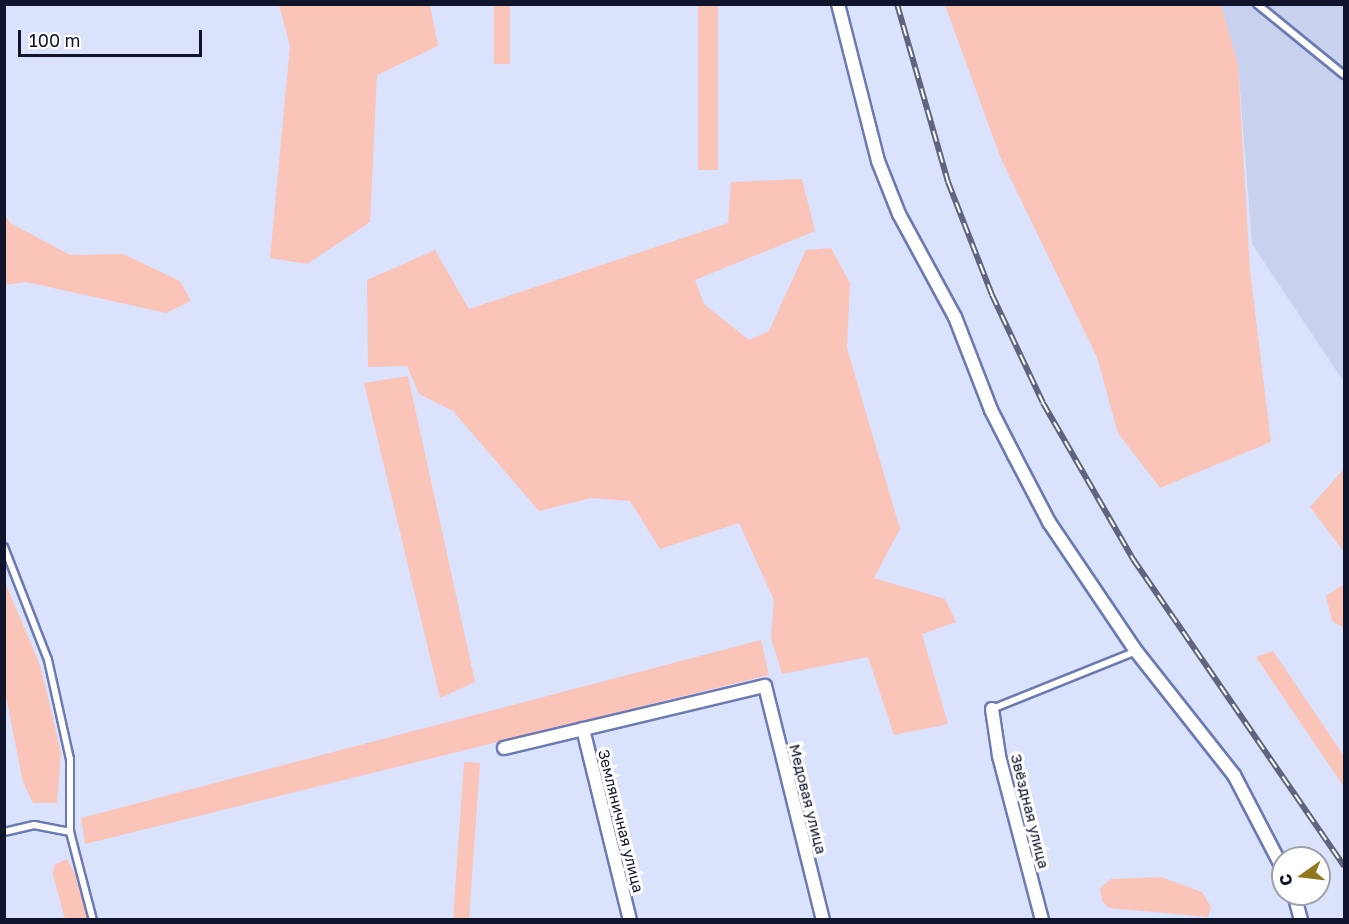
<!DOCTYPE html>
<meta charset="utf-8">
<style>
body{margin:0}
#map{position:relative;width:1349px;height:924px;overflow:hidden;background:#dbe2fc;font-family:"Golos Text",sans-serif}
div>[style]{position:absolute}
.built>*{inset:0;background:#c8d1ed}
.green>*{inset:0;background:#fac4b9;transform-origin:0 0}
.roads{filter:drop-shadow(2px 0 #6b7ab3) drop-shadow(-2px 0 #6b7ab3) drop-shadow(0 2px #6b7ab3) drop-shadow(0 -2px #6b7ab3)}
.service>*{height:6px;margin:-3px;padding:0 3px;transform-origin:3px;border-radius:3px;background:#fff}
.minor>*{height:12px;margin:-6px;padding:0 6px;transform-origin:6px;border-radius:6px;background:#fff}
.rail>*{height:6px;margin-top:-3px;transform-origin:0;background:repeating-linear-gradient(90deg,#fff 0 11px,#60657d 0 22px);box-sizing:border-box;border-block:2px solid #60657d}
span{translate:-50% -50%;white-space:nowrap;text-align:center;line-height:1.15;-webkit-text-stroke:6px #fff;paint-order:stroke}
.street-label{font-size:15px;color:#10152b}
.frame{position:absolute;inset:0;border:6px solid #10152b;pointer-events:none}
.north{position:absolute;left:1271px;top:846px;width:60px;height:60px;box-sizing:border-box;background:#fff;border:2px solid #9fa1aa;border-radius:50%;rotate:256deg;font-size:16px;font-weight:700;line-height:24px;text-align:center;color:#10152b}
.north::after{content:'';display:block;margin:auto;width:21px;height:27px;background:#91771d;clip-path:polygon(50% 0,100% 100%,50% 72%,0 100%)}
.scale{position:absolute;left:18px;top:30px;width:184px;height:27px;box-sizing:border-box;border:3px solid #10152b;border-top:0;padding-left:8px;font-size:18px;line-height:21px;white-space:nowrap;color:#10152b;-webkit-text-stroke:4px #fff;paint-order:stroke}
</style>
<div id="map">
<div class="built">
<i style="clip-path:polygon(1221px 5px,1344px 5px,1344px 382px,1252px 244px,1238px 64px)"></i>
</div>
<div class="green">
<i style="clip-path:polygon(279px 5px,430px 5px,438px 46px,377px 75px,370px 222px,307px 264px,270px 258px,290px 46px)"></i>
<i style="left:494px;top:5px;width:16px;height:59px"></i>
<i style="left:698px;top:5px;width:20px;height:165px"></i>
<i style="clip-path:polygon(945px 5px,1221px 5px,1238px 64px,1250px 271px,1271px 442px,1160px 488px,1118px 433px,1097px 357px,1001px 159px)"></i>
<i style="clip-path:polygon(802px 179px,815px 231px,695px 280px,704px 304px,749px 340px,769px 331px,806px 250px,831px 248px,850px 283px,847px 348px,900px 529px,874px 578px,945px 599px,956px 622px,922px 634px,948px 724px,894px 735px,868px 657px,782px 674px,771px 638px,774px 600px,739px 523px,660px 549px,630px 501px,591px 498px,539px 511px,453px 411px,419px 394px,407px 366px,368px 367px,367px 280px,435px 250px,469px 309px,728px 223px,731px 182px)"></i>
<i style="clip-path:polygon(5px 215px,10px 223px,70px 255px,123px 254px,180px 281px,191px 301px,166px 313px,26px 282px,5px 285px)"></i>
<i style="clip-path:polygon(408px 376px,475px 682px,440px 698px,364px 383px)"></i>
<i style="clip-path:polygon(1344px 469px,1344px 552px,1310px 507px)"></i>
<i style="clip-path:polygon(4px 580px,40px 665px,61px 752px,57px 803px,33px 803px,23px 782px,5px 692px)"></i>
<i style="clip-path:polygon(1344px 584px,1344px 628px,1332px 621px,1326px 596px)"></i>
<i style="clip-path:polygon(761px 640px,769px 675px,85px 844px,81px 818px)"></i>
<i style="clip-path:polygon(1273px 651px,1344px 756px,1344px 787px,1256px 657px)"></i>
<i style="left:464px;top:762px;width:16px;height:161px;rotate:4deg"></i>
<i style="clip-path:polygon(67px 859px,76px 876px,88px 919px,65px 919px,53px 875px,54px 865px)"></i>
<i style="clip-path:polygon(1161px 877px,1202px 892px,1211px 907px,1208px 917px,1109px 908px,1102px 901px,1100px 888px,1111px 879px)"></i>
</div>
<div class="roads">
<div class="service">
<i style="left:1257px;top:4px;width:112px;rotate:39.2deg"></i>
<i style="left:4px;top:547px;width:121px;rotate:68.7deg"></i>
<i style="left:48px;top:660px;width:101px;rotate:77.5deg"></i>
<i style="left:70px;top:759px;width:73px;rotate:90deg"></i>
<i style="left:992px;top:709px;width:155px;rotate:-21.9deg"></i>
<i style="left:4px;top:832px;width:31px;rotate:-13deg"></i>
<i style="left:34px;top:825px;width:37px;rotate:11deg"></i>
<i style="left:70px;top:832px;width:91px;rotate:75.4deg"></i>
</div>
<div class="minor">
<i style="left:838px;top:4px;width:162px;rotate:75.7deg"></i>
<i style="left:878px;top:161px;width:57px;rotate:68.4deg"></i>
<i style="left:899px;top:214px;width:117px;rotate:61.5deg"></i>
<i style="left:955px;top:317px;width:100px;rotate:68.8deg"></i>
<i style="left:991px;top:410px;width:51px;rotate:62.9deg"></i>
<i style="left:1014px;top:455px;width:76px;rotate:62.4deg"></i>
<i style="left:1049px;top:522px;width:156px;rotate:56deg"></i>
<i style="left:1136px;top:651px;width:158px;rotate:51.7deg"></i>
<i style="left:1234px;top:775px;width:106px;rotate:62.5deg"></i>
<i style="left:992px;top:709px;width:48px;rotate:81.5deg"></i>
<i style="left:999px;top:756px;width:170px;rotate:75.3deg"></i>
<i style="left:583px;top:729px;width:197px;rotate:76.2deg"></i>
<i style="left:504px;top:748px;width:268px;rotate:-13.4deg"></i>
<i style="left:765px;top:686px;width:241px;rotate:76.1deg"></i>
<i style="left:1294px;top:894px;width:27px;rotate:75deg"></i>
</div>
</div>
<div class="rail">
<i style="left:897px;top:4px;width:185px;rotate:74deg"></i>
<i style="left:948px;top:182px;width:121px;rotate:68.7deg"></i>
<i style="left:992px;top:295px;width:119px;rotate:64.7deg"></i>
<i style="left:1043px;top:403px;width:180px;rotate:60deg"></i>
<i style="left:1133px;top:559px;width:373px;rotate:55.5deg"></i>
</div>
<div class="street-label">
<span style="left:808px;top:799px;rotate:76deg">Медовая улица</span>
<span style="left:1030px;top:811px;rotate:76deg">Звёздная улица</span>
<span style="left:621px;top:821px;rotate:76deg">Земляничная улица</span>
</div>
<div class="frame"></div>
<div class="north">С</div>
<div class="scale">100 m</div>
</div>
